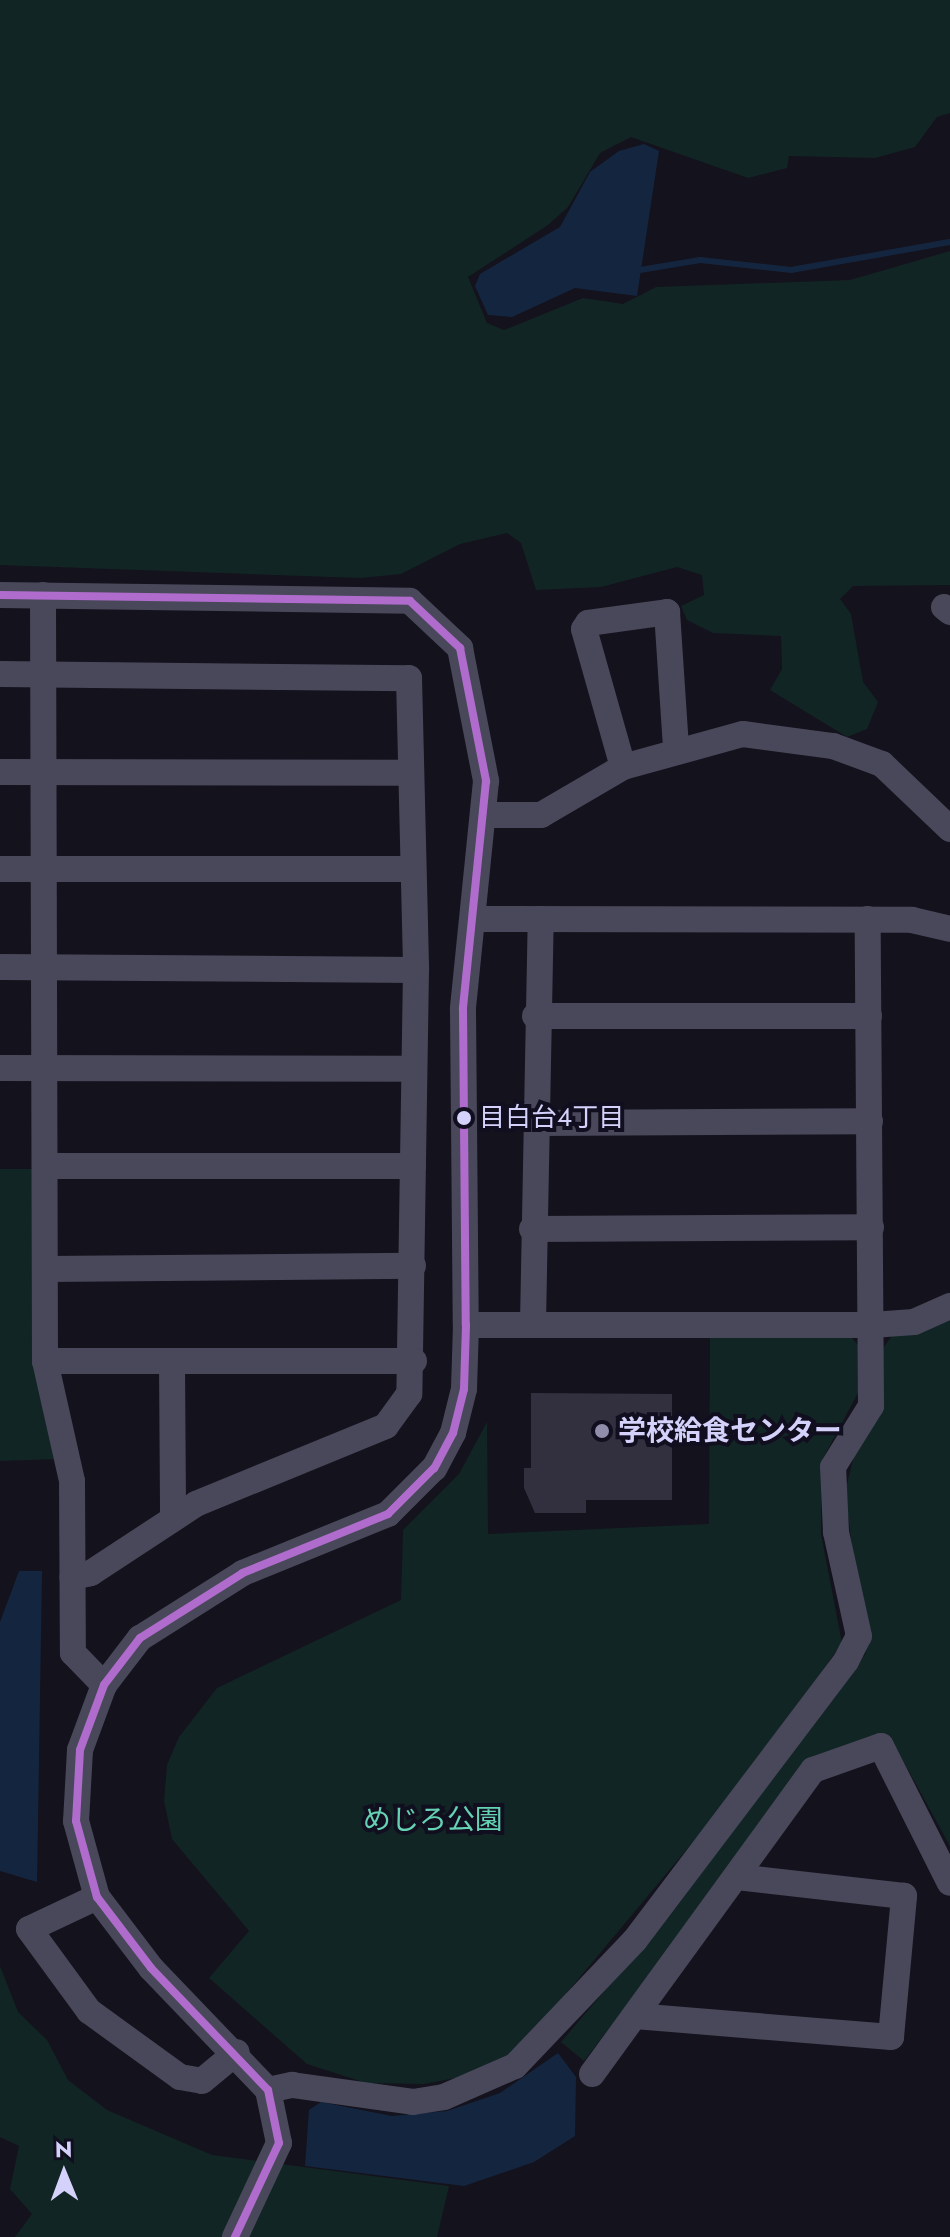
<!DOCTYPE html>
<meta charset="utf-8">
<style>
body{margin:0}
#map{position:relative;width:950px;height:2237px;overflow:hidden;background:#14121c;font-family:Jost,"Noto Sans JP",sans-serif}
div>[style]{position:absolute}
.green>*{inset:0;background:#122525}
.water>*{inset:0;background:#14263f}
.stream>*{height:6px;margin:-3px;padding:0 3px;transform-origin:3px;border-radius:3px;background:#14263f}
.building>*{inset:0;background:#32303e}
.minor>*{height:26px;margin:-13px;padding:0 13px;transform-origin:13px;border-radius:13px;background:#49485b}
.bus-1>*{height:8px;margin:-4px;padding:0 4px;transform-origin:4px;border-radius:4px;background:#b06ccc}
.dots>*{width:22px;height:22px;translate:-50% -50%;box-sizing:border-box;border:4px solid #110f1f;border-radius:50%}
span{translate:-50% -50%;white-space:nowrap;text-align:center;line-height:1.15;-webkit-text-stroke:8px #110f1f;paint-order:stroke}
.bus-label{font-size:26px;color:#d4d1fa}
.left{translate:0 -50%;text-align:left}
.poi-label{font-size:28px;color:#d4d1fa;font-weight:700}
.park-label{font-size:28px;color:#65d2b4}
.north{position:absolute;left:24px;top:2133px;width:80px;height:80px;-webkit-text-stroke:6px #110f1f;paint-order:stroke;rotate:359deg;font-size:22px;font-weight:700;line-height:32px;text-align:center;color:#d4d1fa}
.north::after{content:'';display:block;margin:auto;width:28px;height:36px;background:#d4d1fa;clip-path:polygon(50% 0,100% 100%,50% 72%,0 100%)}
</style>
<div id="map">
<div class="green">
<i style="clip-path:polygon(0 0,950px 0,950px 113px,937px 117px,915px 147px,875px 158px,789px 156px,787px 168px,748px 178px,631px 137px,600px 153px,568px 207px,548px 225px,468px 277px,487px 323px,504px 330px,583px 298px,623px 304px,656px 287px,850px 280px,950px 251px,950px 585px,853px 586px,840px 599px,851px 614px,863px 682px,878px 702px,867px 729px,847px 737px,770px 690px,782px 669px,781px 636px,713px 633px,687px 620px,681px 606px,704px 595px,702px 575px,677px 567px,601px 587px,536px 590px,521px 543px,507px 533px,460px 544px,401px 574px,361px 578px,0 565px)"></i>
<i style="clip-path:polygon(0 1169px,34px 1169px,60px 1459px,0 1461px)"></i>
<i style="clip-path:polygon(950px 1320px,950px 1846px,890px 1737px,871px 1736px,816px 1757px,584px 2061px,561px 2042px,677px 1906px,866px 1653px,845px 1492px,854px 1456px,882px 1410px,883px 1348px,892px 1336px)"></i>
<i style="clip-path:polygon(710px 1334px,852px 1338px,859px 1346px,859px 1391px,821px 1462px,821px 1534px,842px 1643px,748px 1776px,519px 2050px,476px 2074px,424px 2084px,366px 2083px,307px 2064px,209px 1978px,249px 1931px,172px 1839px,164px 1801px,167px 1765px,179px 1737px,217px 1688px,401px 1600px,403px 1530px,459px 1474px,487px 1422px,488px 1534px,709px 1524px)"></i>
<i style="clip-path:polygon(0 1966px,18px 2012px,47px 2040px,68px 2080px,107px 2110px,212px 2155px,449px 2186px,437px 2237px,15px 2237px,32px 2214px,10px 2189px,19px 2146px,0 2137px)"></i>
</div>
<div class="water">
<i style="clip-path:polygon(644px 144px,659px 151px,637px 296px,575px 288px,512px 317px,488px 315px,475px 286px,480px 274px,560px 227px,590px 172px,619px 151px)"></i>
<i style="clip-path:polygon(19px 1571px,42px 1571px,37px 1882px,0 1871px,0 1622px)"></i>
<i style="clip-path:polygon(558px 2053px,576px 2077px,575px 2136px,534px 2162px,464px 2186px,305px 2166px,309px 2110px,321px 2102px,392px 2116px,447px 2111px,500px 2093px)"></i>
</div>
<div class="stream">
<i style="left:640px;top:270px;width:61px;rotate:-9.5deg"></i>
<i style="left:700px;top:260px;width:92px;rotate:6.3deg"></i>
<i style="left:791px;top:270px;width:161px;rotate:-10deg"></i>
</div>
<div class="building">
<i style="clip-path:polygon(531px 1393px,672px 1394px,672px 1500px,586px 1500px,586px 1513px,535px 1513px,524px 1488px,524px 1468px,531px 1468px)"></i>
</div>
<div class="minor">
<i style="left:0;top:595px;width:410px;rotate:0.8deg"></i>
<i style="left:410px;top:601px;width:69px;rotate:43.2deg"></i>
<i style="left:460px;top:648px;width:136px;rotate:78.9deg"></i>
<i style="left:486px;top:781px;width:229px;rotate:95.8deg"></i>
<i style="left:463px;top:1009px;width:316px;rotate:89.5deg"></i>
<i style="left:466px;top:1325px;width:64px;rotate:91.8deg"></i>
<i style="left:464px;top:1389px;width:45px;rotate:104deg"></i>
<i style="left:453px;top:1433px;width:40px;rotate:118deg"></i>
<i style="left:434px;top:1468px;width:65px;rotate:135deg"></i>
<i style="left:388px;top:1514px;width:157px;rotate:157.9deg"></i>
<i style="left:243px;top:1573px;width:122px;rotate:147.7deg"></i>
<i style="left:140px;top:1638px;width:59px;rotate:127.5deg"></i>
<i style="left:104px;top:1685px;width:69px;rotate:110.3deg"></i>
<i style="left:80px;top:1750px;width:71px;rotate:93.2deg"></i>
<i style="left:76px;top:1821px;width:79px;rotate:74.6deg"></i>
<i style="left:97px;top:1897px;width:89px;rotate:52.7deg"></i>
<i style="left:151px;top:1968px;width:169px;rotate:46.2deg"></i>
<i style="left:268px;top:2090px;width:54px;rotate:78.3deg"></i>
<i style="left:279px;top:2143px;width:104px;rotate:115.1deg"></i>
<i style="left:43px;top:595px;width:766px;rotate:89.85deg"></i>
<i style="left:45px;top:1361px;width:123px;rotate:77.3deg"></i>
<i style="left:72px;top:1481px;width:172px;rotate:89.7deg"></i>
<i style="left:73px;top:1653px;width:45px;rotate:45.9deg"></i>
<i style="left:944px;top:607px;width:8px;rotate:40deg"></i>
<i style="left:0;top:674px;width:409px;rotate:0.6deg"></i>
<i style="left:409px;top:678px;width:292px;rotate:88.6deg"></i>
<i style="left:416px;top:970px;width:424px;rotate:90.9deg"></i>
<i style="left:409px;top:1394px;width:39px;rotate:126deg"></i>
<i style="left:386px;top:1426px;width:205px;rotate:157.7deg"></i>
<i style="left:196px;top:1504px;width:126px;rotate:146.7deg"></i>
<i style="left:91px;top:1573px;width:19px;rotate:168deg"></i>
<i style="left:623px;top:767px;width:143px;rotate:-105.8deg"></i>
<i style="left:584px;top:629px;width:7px;rotate:-56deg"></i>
<i style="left:588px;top:623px;width:80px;rotate:-7.9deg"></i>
<i style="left:667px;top:612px;width:135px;rotate:86.2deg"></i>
<i style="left:0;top:772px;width:411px;rotate:0.1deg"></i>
<i style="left:485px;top:815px;width:56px"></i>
<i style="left:541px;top:815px;width:95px;rotate:-30.3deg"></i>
<i style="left:623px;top:767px;width:124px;rotate:-15.4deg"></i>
<i style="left:743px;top:734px;width:91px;rotate:7.6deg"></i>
<i style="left:833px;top:746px;width:52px;rotate:20.2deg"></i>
<i style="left:882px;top:764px;width:94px;rotate:43.7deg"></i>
<i style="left:0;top:869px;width:412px"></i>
<i style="left:473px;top:919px;width:439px;rotate:0.1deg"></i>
<i style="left:912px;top:920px;width:39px;rotate:13deg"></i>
<i style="left:0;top:967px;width:416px;rotate:0.4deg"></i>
<i style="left:535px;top:1016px;width:334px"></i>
<i style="left:0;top:1068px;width:414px;rotate:0.1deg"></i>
<i style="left:534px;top:1123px;width:336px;rotate:-0.3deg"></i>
<i style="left:45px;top:1166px;width:368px"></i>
<i style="left:532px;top:1229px;width:339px;rotate:-0.3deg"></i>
<i style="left:45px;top:1269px;width:368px;rotate:-0.5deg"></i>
<i style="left:533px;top:1323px;width:404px;rotate:-88.9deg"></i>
<i style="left:466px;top:1325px;width:406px"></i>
<i style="left:872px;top:1325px;width:42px;rotate:-4.1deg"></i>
<i style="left:914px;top:1322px;width:39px;rotate:-24deg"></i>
<i style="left:45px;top:1361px;width:369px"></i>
<i style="left:172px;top:1363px;width:154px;rotate:89.6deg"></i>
<i style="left:97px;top:1897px;width:75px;rotate:154.8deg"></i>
<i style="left:29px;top:1929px;width:102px;rotate:53.8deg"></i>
<i style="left:89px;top:2011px;width:112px;rotate:36deg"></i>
<i style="left:180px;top:2077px;width:22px;rotate:10deg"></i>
<i style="left:202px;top:2081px;width:45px;rotate:-39.6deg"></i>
<i style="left:635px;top:2016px;width:257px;rotate:4.7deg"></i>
<i style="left:891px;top:2037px;width:142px;rotate:-84.7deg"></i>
<i style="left:904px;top:1896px;width:168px;rotate:-173.5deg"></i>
<i style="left:592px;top:2074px;width:376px;rotate:-54deg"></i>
<i style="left:813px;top:1770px;width:72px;rotate:-19.4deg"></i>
<i style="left:881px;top:1746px;width:153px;rotate:63.3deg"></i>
<i style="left:268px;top:2090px;width:25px;rotate:-12deg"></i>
<i style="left:292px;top:2085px;width:122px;rotate:8deg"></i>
<i style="left:413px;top:2102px;width:31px;rotate:-9deg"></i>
<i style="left:444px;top:2097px;width:77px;rotate:-23.6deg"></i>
<i style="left:515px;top:2066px;width:174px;rotate:-46.4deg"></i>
<i style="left:635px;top:1940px;width:350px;rotate:-52.9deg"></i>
<i style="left:846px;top:1661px;width:28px;rotate:-63deg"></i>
<i style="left:859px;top:1636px;width:107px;rotate:-102.5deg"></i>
<i style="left:836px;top:1532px;width:65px;rotate:-92.6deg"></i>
<i style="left:833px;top:1467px;width:72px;rotate:-58.1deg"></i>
<i style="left:871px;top:1406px;width:487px;rotate:-90.4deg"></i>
</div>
<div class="bus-1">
<i style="left:0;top:595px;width:410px;rotate:0.8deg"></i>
<i style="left:410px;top:601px;width:69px;rotate:43.2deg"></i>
<i style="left:460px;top:648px;width:136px;rotate:78.9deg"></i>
<i style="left:486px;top:781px;width:229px;rotate:95.8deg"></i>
<i style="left:463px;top:1009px;width:316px;rotate:89.5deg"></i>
<i style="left:466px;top:1325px;width:64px;rotate:91.8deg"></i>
<i style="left:464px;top:1389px;width:45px;rotate:104deg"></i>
<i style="left:453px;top:1433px;width:40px;rotate:118deg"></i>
<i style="left:434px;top:1468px;width:65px;rotate:135deg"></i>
<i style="left:388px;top:1514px;width:157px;rotate:157.9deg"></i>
<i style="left:243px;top:1573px;width:122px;rotate:147.7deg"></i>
<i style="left:140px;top:1638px;width:59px;rotate:127.5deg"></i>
<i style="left:104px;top:1685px;width:69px;rotate:110.3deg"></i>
<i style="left:80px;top:1750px;width:71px;rotate:93.2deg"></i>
<i style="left:76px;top:1821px;width:79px;rotate:74.6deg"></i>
<i style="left:97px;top:1897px;width:89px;rotate:52.7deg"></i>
<i style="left:151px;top:1968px;width:169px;rotate:46.2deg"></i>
<i style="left:268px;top:2090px;width:54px;rotate:78.3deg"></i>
<i style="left:279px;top:2143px;width:104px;rotate:115.1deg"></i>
</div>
<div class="dots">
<i style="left:464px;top:1118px;background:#d4d1fa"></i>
<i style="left:602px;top:1431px;background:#918eac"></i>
</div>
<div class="bus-label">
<span class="left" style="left:479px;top:1118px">目白台4丁目</span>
</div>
<div class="poi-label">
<span class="left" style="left:618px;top:1431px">学校給食センター</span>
</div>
<div class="park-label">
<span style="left:433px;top:1820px">めじろ公園</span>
</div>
<div class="north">N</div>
</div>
